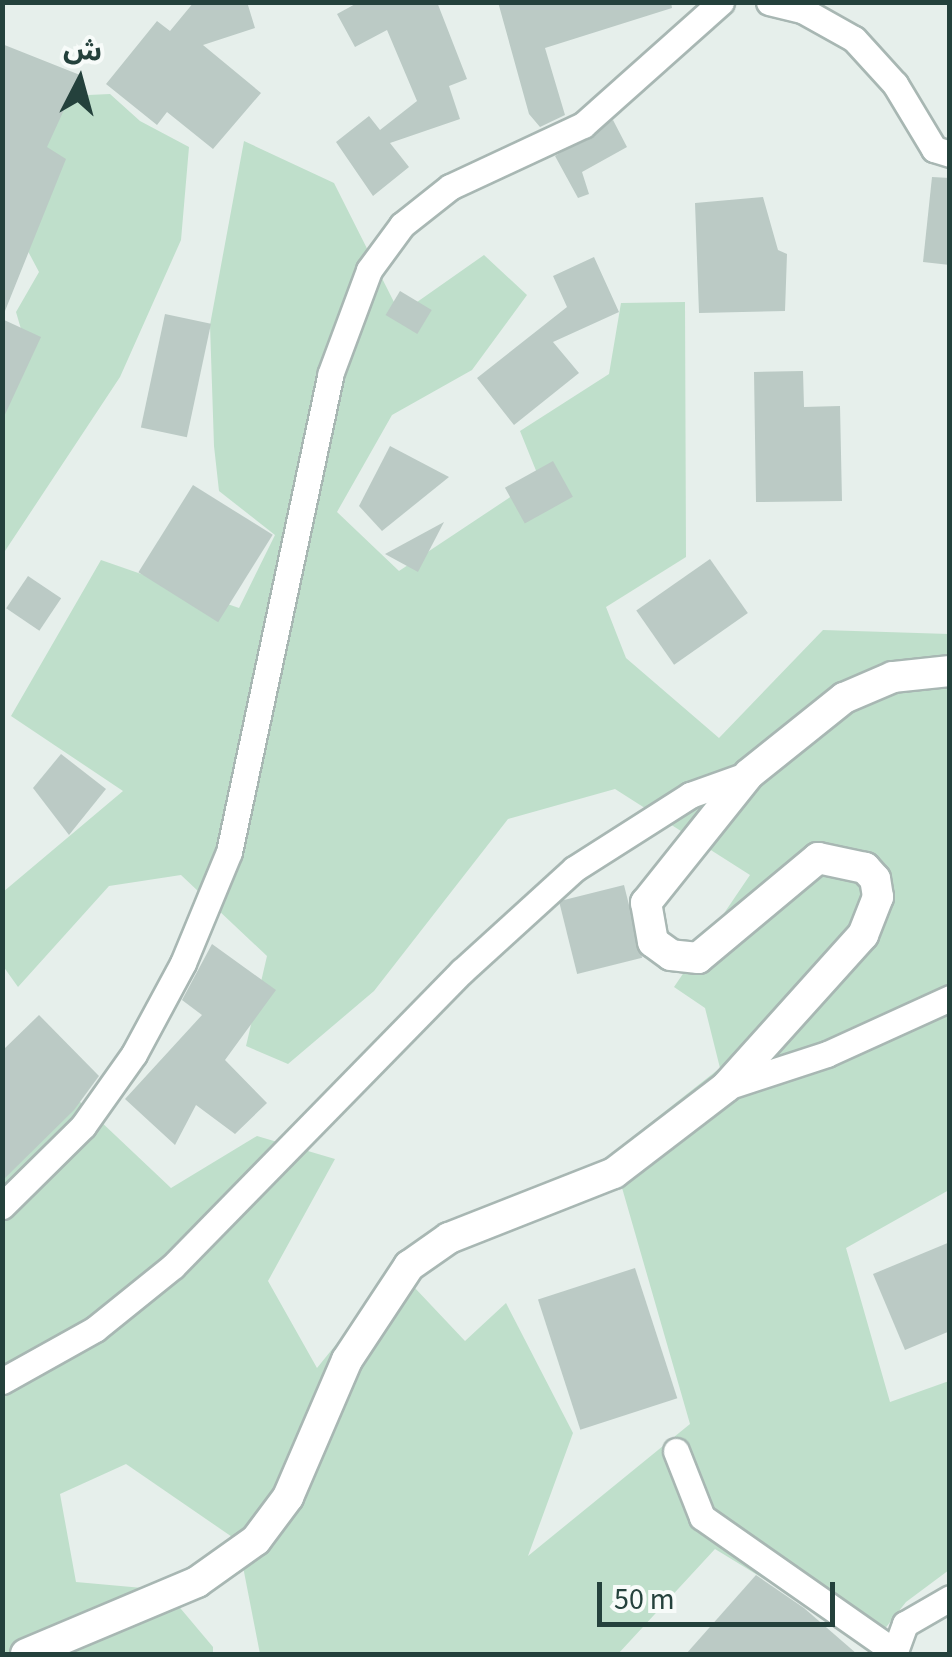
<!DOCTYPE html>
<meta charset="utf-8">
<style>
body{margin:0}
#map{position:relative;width:952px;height:1657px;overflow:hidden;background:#e6efeb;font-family:"Source Sans 3","Noto Sans Arabic",sans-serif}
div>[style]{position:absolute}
.green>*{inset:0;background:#bfdfcb}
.building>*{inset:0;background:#bbcac5;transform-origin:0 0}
.roads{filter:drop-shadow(2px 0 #a8b7b3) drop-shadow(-2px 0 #a8b7b3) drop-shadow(0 2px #a8b7b3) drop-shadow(0 -2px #a8b7b3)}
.minor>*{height:25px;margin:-12.5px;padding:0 12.5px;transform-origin:12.5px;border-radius:12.5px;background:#fff}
.tertiary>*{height:30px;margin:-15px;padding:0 15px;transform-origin:15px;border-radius:15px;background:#fff}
span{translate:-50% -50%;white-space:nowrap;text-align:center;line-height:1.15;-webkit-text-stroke:8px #f7fbf9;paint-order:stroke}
.frame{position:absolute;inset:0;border:5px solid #24413c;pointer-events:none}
.north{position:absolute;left:30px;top:30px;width:100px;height:100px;-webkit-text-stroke:8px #f7fbf9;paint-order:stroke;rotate:6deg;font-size:28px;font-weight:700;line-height:40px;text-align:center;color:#24413c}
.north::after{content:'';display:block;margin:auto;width:35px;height:45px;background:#24413c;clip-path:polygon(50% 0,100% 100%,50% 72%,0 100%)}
.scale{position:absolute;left:597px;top:1582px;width:238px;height:45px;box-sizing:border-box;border:5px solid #24413c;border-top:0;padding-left:12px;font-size:30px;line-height:35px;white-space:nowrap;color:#24413c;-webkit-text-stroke:8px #f7fbf9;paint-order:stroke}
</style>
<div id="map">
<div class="green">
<i style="clip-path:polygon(110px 94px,140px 121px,189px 147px,181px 240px,120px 377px,3px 554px,2px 392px,23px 336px,16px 312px,39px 272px,3px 204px,11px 149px,67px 96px)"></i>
<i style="clip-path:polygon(244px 141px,334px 183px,400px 314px,484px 255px,527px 295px,472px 370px,392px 415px,337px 512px,399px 571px,539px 478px,520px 431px,609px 374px,621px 303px,685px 302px,686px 557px,606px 607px,626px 658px,719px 738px,823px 630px,949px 634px,949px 1190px,846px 1248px,890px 1402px,949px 1381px,949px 1570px,906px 1602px,872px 1645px,715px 1549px,618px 1654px,260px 1654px,238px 1541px,126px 1464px,60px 1494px,76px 1582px,165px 1590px,213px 1647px,213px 1654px,3px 1654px,3px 1169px,79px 1101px,171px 1188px,257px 1136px,335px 1159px,268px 1281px,317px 1368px,397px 1269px,465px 1341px,506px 1303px,573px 1433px,528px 1556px,690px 1424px,612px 1153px,720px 1068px,705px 1008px,674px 987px,750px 875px,615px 789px,508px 819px,374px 991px,288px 1064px,246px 1046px,267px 956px,181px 875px,109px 886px,18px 987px,3px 966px,3px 892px,123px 791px,11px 716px,101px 560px,239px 608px,275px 535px,219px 491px,214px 446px,210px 325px)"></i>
</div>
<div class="building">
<i style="clip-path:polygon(194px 2px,247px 2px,255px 28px,203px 45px,261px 93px,213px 149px,167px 112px,157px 125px,106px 84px,157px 21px,170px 31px)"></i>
<i style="clip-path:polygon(359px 2px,437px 2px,467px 79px,449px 86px,460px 119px,390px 143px,409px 167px,373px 196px,336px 142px,369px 116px,380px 130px,417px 101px,387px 30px,355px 47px,337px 14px)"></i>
<i style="clip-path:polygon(498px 2px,671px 2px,672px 8px,545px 48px,565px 115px,540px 127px,529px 114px)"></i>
<i style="clip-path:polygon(2px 44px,80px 75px,47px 147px,66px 159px,3px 316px)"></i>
<i style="clip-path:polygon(613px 120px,627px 147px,582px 172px,589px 194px,578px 198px,555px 156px)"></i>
<i style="clip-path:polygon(932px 177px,950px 178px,950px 265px,923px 262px)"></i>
<i style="clip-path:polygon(763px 197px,778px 250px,787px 254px,785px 311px,699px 313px,695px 203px)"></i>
<i style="clip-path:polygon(594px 257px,619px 312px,553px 342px,579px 373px,514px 425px,477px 378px,567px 307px,553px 276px)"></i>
<i style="left:400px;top:291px;width:37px;height:28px;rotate:31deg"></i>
<i style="left:165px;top:314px;width:47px;height:116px;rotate:12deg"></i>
<i style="clip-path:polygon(2px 319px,41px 337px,2px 421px)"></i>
<i style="clip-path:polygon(803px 371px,804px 407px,840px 406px,842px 501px,756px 502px,754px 372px)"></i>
<i style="clip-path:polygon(390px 446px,449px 477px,382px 531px,359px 506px)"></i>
<i style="left:553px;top:461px;width:41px;height:55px;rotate:61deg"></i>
<i style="left:193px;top:485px;width:94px;height:103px;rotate:32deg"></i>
<i style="clip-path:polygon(444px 522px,418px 572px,385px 554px)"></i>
<i style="left:710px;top:559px;width:66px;height:90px;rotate:55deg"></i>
<i style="left:28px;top:576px;width:40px;height:39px;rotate:34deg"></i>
<i style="clip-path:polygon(61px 754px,106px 789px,69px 835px,33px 788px)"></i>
<i style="left:624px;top:885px;width:75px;height:67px;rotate:76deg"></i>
<i style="clip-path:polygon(212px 944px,276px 990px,225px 1060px,267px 1103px,235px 1134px,196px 1105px,175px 1145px,125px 1099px,202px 1015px,182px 1000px)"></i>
<i style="clip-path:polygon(39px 1015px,99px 1076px,74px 1110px,2px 1181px,2px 1051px)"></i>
<i style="clip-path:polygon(950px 1242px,950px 1331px,905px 1350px,873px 1274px)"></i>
<i style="left:635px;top:1268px;width:137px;height:102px;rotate:72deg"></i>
<i style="clip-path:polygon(756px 1575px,804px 1608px,857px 1654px,686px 1654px)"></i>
</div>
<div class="roads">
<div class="minor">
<i style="left:769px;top:2px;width:36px;rotate:14deg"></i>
<i style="left:804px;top:11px;width:57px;rotate:29.2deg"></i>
<i style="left:854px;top:39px;width:61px;rotate:47.7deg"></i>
<i style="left:895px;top:84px;width:76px;rotate:59deg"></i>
<i style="left:934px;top:149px;width:17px;rotate:17deg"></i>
<i style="left:726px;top:1087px;width:106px;rotate:-18.1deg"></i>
<i style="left:827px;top:1054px;width:135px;rotate:-24.5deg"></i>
<i style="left:2px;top:1206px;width:114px;rotate:-44.6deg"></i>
<i style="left:83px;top:1126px;width:88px;rotate:-54.7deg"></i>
<i style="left:134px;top:1054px;width:103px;rotate:-61.7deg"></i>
<i style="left:183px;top:963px;width:120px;rotate:-67.5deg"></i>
<i style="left:229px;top:852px;width:488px;rotate:-78deg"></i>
<i style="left:330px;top:375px;width:112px;rotate:-69.6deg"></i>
<i style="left:369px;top:270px;width:56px;rotate:-53.7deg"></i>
<i style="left:402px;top:225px;width:61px;rotate:-38.4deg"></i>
<i style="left:450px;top:187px;width:147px;rotate:-25deg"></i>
<i style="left:583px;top:125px;width:185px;rotate:-41.7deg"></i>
<i style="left:2px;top:1381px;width:107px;rotate:-29.2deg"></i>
<i style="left:95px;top:1329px;width:100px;rotate:-38.9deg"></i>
<i style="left:173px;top:1266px;width:413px;rotate:-45.6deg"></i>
<i style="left:462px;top:971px;width:151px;rotate:-42.3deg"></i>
<i style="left:574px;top:869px;width:138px;rotate:-32.5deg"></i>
<i style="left:690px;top:795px;width:63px;rotate:-19.6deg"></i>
<i style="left:676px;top:1451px;width:71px;rotate:68.5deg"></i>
<i style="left:702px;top:1517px;width:236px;rotate:35deg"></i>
<i style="left:894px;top:1654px;width:32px;rotate:-70deg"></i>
<i style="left:905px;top:1624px;width:52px;rotate:-30deg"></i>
</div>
<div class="tertiary">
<i style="left:26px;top:1654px;width:186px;rotate:-22.8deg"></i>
<i style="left:197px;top:1582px;width:72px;rotate:-35.4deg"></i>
<i style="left:256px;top:1540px;width:54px;rotate:-53.3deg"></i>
<i style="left:288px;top:1497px;width:149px;rotate:-66.7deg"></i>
<i style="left:347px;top:1360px;width:113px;rotate:-56.6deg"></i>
<i style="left:409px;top:1266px;width:49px;rotate:-35deg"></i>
<i style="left:449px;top:1238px;width:177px;rotate:-21.5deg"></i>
<i style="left:614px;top:1173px;width:141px;rotate:-37.5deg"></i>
<i style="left:726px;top:1087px;width:205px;rotate:-48deg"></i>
<i style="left:863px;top:935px;width:41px;rotate:-68.5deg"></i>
<i style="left:878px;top:897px;width:18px;rotate:-99deg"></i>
<i style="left:875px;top:879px;width:15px;rotate:-132deg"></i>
<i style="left:865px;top:868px;width:48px;rotate:-168deg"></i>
<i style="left:818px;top:858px;width:156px;rotate:140.2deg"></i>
<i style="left:698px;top:958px;width:27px;rotate:-174deg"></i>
<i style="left:671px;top:955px;width:22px;rotate:-144deg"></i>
<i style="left:653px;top:942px;width:40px;rotate:-100deg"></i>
<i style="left:646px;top:903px;width:165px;rotate:-51.4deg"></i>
<i style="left:749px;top:774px;width:122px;rotate:-38.7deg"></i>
<i style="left:844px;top:698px;width:53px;rotate:-23.2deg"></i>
<i style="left:893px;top:677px;width:57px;rotate:-6deg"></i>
</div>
</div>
<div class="frame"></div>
<div class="north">ش</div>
<div class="scale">50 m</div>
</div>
